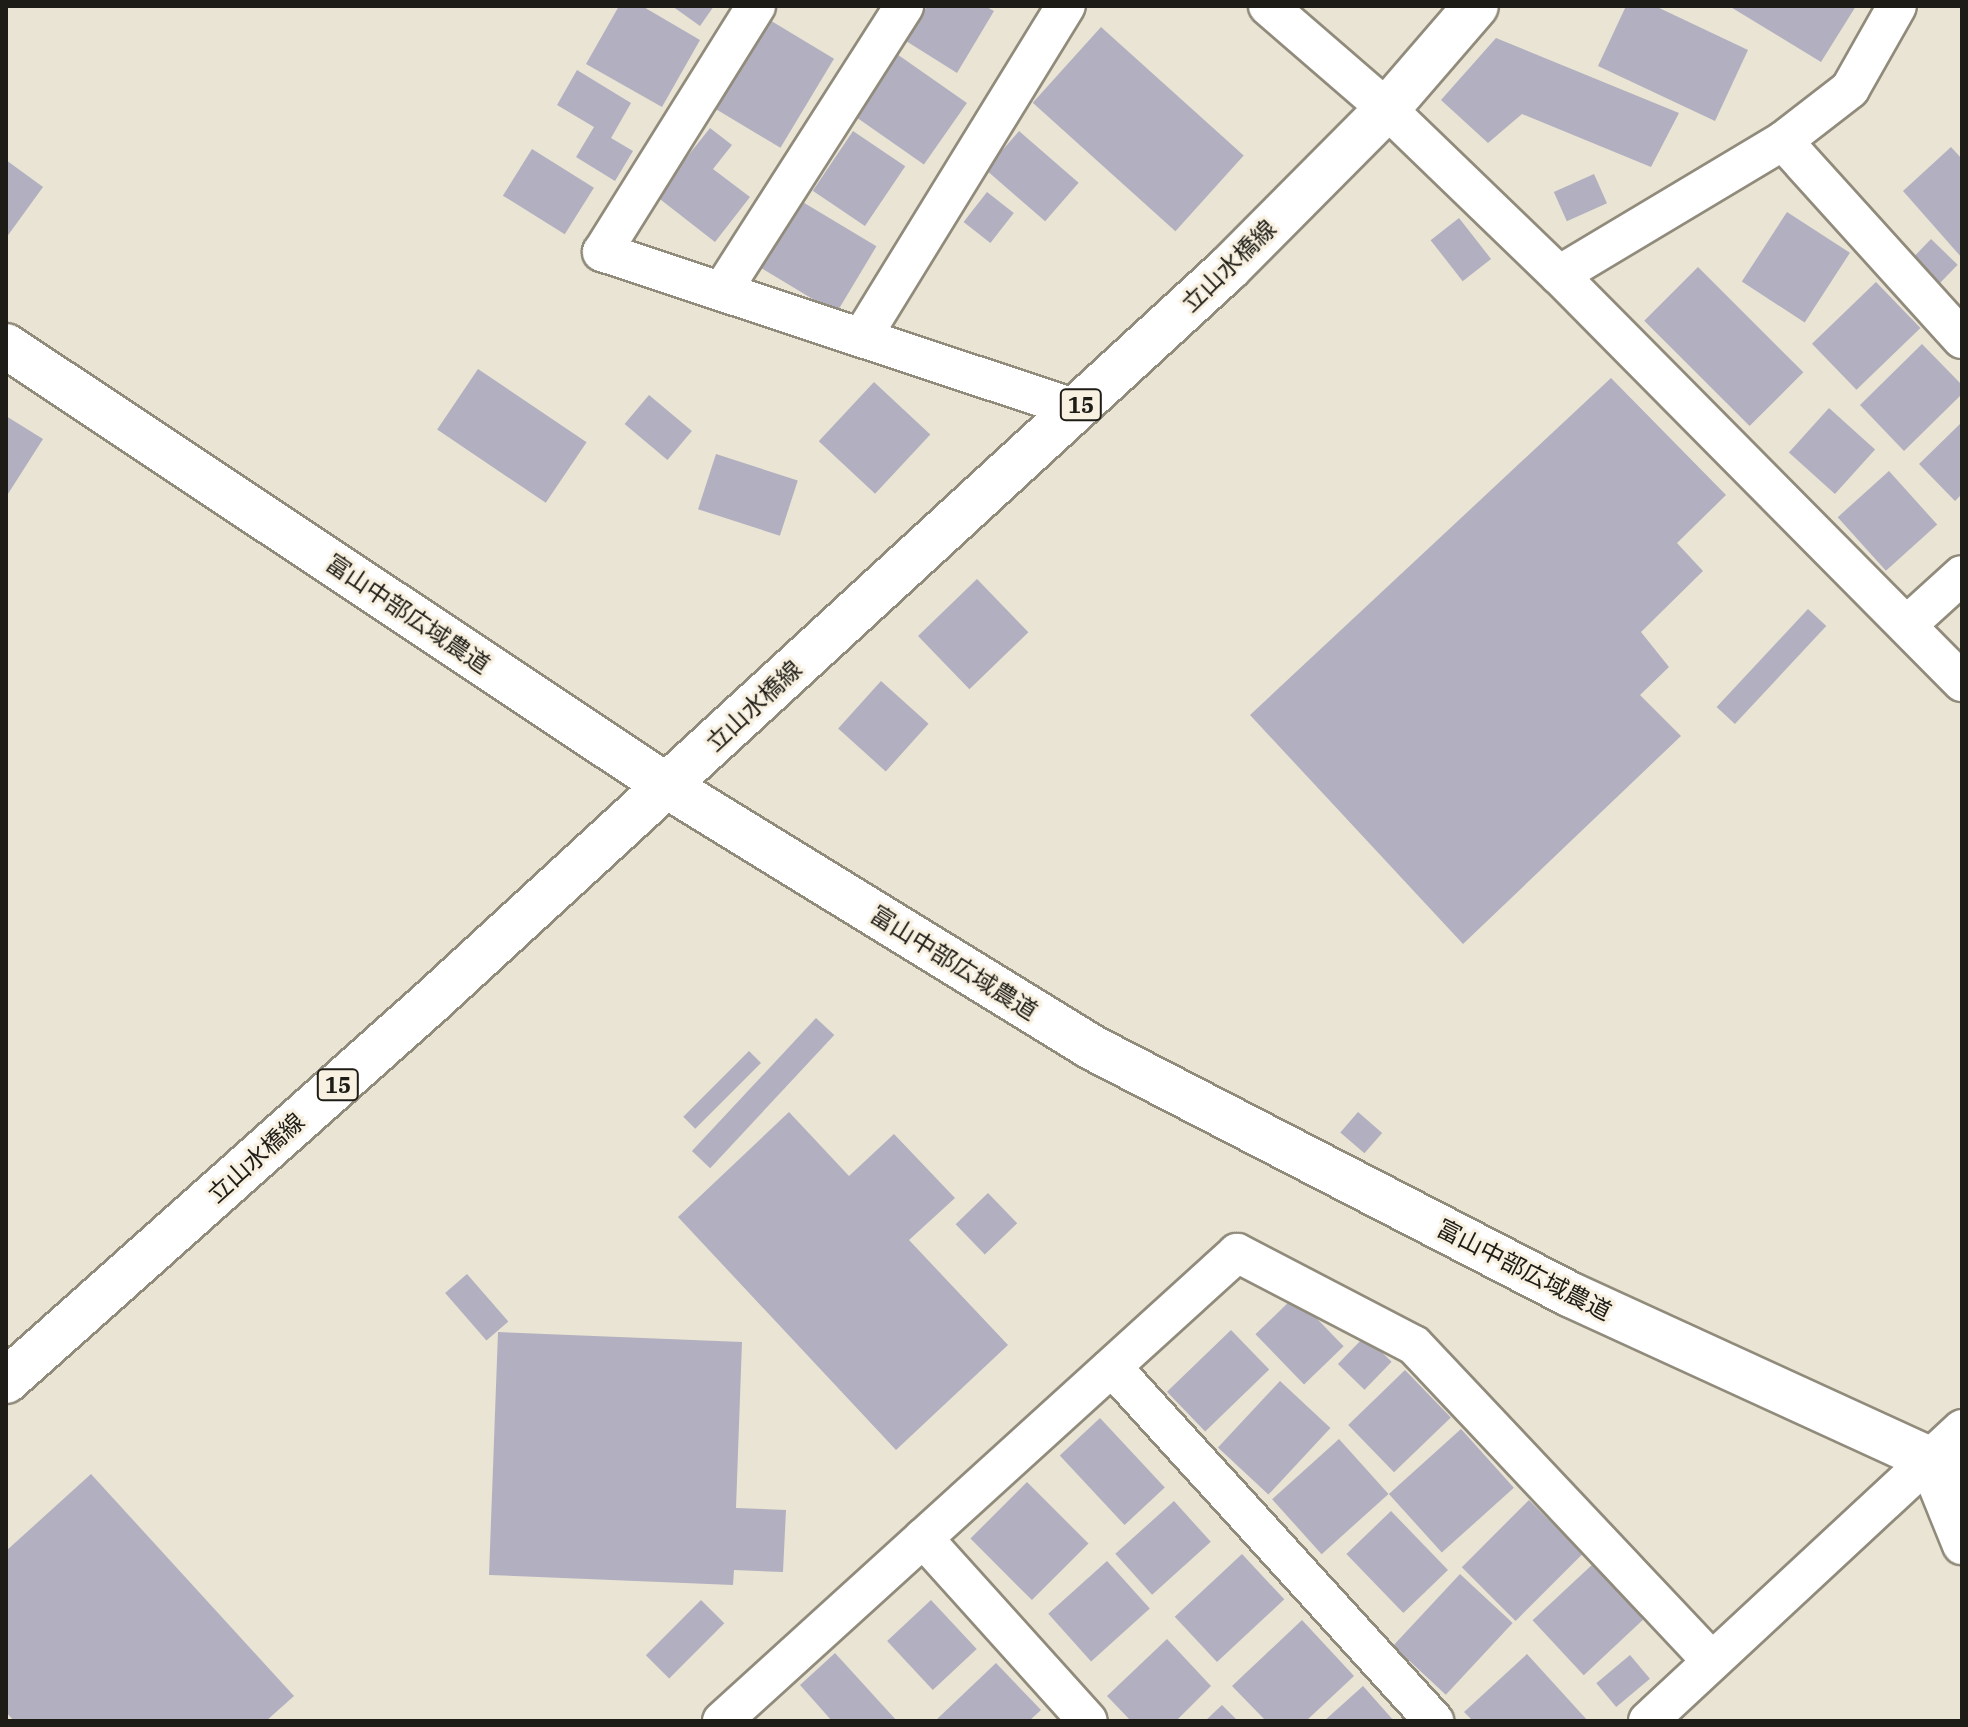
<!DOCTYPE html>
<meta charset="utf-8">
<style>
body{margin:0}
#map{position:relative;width:1968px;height:1727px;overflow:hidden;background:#eae4d4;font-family:"IBM Plex Serif","Noto Sans JP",serif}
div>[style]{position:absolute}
.building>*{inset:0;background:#b2b0c0;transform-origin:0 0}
.roads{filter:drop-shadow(2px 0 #918b7c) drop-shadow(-2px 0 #918b7c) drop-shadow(0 2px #918b7c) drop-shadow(0 -2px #918b7c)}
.minor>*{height:38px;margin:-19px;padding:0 19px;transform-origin:19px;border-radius:19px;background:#fff}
.tertiary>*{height:44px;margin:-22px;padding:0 22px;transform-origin:22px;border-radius:22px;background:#fff}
.primary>*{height:44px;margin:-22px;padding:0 22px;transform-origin:22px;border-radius:22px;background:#fff}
span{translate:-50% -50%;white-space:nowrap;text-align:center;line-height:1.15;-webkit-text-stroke:6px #f8f1e1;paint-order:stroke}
.shield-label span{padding:2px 6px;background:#f8f1e1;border:2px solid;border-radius:6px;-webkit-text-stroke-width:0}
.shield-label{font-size:22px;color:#1e1c16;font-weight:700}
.street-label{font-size:24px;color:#1e1c16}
.frame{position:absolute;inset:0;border:8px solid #1e1c16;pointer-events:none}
</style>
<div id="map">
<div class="building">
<i style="clip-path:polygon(619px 6px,642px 6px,700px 40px,662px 107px,586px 64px)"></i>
<i style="clip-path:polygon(672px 6px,714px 6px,700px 26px)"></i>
<i style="clip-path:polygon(927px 6px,985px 6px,994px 11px,957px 73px,906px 41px)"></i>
<i style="clip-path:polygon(1626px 6px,1655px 6px,1748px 50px,1715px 121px,1598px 66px)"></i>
<i style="clip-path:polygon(1729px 6px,1856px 6px,1821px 62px)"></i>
<i style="left:768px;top:19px;width:77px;height:104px;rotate:31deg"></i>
<i style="left:1101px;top:27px;width:192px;height:102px;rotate:42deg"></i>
<i style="clip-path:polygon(1496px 38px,1679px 113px,1651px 167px,1522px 114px,1488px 143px,1441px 100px)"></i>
<i style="left:894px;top:52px;width:89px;height:75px;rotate:35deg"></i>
<i style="clip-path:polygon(577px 70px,631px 103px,611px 138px,633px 151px,615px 181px,576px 157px,594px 127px,557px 105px)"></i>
<i style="clip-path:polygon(710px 128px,732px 145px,713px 169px,750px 197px,715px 242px,656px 196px)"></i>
<i style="left:853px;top:131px;width:63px;height:72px;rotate:34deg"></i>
<i style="left:1019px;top:131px;width:79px;height:51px;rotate:41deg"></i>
<i style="clip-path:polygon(1951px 147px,1962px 159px,1962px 258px,1903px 191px)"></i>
<i style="left:532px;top:149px;width:73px;height:55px;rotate:32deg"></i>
<i style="clip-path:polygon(6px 160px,43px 187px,6px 238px)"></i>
<i style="left:1594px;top:174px;width:32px;height:44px;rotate:66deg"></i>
<i style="left:987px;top:192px;width:34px;height:38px;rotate:38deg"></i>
<i style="left:801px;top:201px;width:88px;height:78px;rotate:31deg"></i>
<i style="left:1787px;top:212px;width:75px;height:83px;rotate:33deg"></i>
<i style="left:1459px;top:218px;width:52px;height:36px;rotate:52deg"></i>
<i style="left:1931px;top:239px;width:37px;height:35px;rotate:44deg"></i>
<i style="left:1698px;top:267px;width:149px;height:76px;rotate:45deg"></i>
<i style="left:1876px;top:282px;width:64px;height:89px;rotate:46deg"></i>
<i style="clip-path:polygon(1922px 344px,1962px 385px,1962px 394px,1904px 451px,1860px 405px)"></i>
<i style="left:478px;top:369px;width:131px;height:73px;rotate:34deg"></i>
<i style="clip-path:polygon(1611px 378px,1726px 495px,1677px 543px,1703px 571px,1641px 632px,1669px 667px,1640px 695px,1681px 736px,1463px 944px,1250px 715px)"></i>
<i style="left:874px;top:382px;width:77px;height:81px;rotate:43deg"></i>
<i style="left:649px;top:395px;width:56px;height:38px;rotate:40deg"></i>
<i style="left:1829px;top:408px;width:62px;height:60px;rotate:42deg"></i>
<i style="clip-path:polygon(6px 416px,43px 439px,6px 497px)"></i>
<i style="clip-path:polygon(1962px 422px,1962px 494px,1955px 501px,1919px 464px)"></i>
<i style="left:716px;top:454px;width:86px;height:58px;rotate:18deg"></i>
<i style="left:1889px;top:471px;width:72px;height:69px;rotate:48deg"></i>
<i style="left:977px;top:579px;width:74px;height:82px;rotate:46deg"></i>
<i style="left:1808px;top:609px;width:25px;height:134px;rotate:43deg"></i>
<i style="left:881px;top:681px;width:64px;height:64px;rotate:42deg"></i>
<i style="left:816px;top:1018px;width:25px;height:182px;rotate:43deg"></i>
<i style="left:749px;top:1051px;width:17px;height:93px;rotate:45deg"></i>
<i style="clip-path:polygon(789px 1112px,849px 1176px,894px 1134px,955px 1198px,909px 1240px,1008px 1345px,896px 1450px,678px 1217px)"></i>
<i style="left:1358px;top:1112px;width:32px;height:27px;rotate:41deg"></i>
<i style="left:988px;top:1193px;width:42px;height:45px;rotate:46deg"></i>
<i style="left:467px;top:1274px;width:63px;height:29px;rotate:49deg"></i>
<i style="left:1295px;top:1296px;width:70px;height:55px;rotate:46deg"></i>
<i style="left:1231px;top:1330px;width:55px;height:89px;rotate:46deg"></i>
<i style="clip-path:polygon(498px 1332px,742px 1342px,736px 1508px,786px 1510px,783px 1572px,734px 1570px,733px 1585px,489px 1575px)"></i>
<i style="left:1365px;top:1336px;width:37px;height:39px;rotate:44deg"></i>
<i style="left:1405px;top:1370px;width:66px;height:79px;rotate:46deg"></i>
<i style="left:1280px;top:1381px;width:69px;height:91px;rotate:43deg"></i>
<i style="left:1100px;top:1418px;width:95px;height:55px;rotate:47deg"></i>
<i style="left:1461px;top:1429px;width:79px;height:97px;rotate:48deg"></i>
<i style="left:1339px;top:1439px;width:74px;height:90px;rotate:48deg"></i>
<i style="clip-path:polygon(91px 1474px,294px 1696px,266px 1721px,14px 1721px,6px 1712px,6px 1551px)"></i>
<i style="left:1027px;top:1482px;width:87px;height:80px;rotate:45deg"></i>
<i style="left:1529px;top:1500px;width:76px;height:95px;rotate:45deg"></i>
<i style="left:1174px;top:1501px;width:55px;height:79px;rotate:48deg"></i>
<i style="left:1391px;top:1511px;width:82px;height:62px;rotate:46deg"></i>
<i style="left:1242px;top:1554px;width:62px;height:92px;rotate:47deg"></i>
<i style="left:1107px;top:1561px;width:64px;height:79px;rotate:48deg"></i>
<i style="left:1594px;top:1563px;width:75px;height:84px;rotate:47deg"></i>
<i style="left:1460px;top:1574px;width:72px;height:98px;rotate:43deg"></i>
<i style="left:701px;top:1600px;width:33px;height:78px;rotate:45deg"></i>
<i style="left:931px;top:1600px;width:67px;height:60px;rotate:47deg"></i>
<i style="clip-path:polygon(1302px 1620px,1354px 1676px,1306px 1721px,1266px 1721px,1232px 1686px)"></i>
<i style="clip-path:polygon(1167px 1639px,1211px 1686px,1176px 1721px,1131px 1721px,1107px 1696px)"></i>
<i style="clip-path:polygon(835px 1653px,897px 1721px,832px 1721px,800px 1685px)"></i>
<i style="clip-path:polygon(1527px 1654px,1588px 1721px,1473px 1721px,1464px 1712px)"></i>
<i style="left:1630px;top:1655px;width:31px;height:44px;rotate:50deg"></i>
<i style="clip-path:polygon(996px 1663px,1041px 1710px,1029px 1721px,935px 1721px)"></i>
<i style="clip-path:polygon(1363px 1686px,1394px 1721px,1324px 1721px)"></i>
<i style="clip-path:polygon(1222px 1705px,1238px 1721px,1205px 1721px)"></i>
</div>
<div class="roads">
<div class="minor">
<i style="left:756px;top:6px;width:290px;rotate:122deg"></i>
<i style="left:602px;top:252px;width:499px;rotate:18.3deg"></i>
<i style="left:1268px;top:6px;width:157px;rotate:40.9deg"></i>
<i style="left:1387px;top:109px;width:239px;rotate:44deg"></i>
<i style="left:1559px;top:275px;width:573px;rotate:45.28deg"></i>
<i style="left:1783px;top:141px;width:267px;rotate:47.9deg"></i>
<i style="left:1559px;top:275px;width:261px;rotate:-30.9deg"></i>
<i style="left:1783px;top:141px;width:85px;rotate:-37.8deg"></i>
<i style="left:1850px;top:89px;width:95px;rotate:-60.5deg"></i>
<i style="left:722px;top:291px;width:338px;rotate:-57.4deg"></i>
<i style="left:862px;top:337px;width:389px;rotate:-58.4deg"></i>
<i style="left:1907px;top:625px;width:74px;rotate:-42.3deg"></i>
<i style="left:1112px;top:1367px;width:479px;rotate:47.7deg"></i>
<i style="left:1927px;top:1459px;width:93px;rotate:67.9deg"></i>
<i style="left:923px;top:1538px;width:246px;rotate:48deg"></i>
<i style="left:722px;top:1721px;width:696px;rotate:-42.26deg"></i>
<i style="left:1237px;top:1253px;width:199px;rotate:27.5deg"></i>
<i style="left:1414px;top:1345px;width:434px;rotate:46.7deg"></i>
<i style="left:1648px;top:1721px;width:429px;rotate:-42.9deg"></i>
</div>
<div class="tertiary">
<i style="left:6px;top:346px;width:794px;rotate:33.65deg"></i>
<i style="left:667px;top:786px;width:498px;rotate:31.6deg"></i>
<i style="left:1091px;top:1047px;width:540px;rotate:27.32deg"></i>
<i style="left:1571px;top:1295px;width:430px;rotate:24.6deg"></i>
</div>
<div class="primary">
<i style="left:6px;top:1381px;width:569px;rotate:-41.73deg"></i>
<i style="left:431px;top:1002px;width:1084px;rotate:-42.61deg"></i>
<i style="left:1229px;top:268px;width:224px;rotate:-45.2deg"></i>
<i style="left:1387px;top:109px;width:136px;rotate:-49.2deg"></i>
</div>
</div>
<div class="shield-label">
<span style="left:1081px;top:405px">15</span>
<span style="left:338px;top:1085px">15</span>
</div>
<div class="street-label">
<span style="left:1229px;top:266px;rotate:-44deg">立山水橋線</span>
<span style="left:408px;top:614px;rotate:34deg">富山中部広域農道</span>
<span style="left:754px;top:706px;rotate:-43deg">立山水橋線</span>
<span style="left:954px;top:963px;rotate:32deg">富山中部広域農道</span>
<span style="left:256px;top:1158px;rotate:-42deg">立山水橋線</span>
<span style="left:1524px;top:1270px;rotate:27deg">富山中部広域農道</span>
</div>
<div class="frame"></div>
</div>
